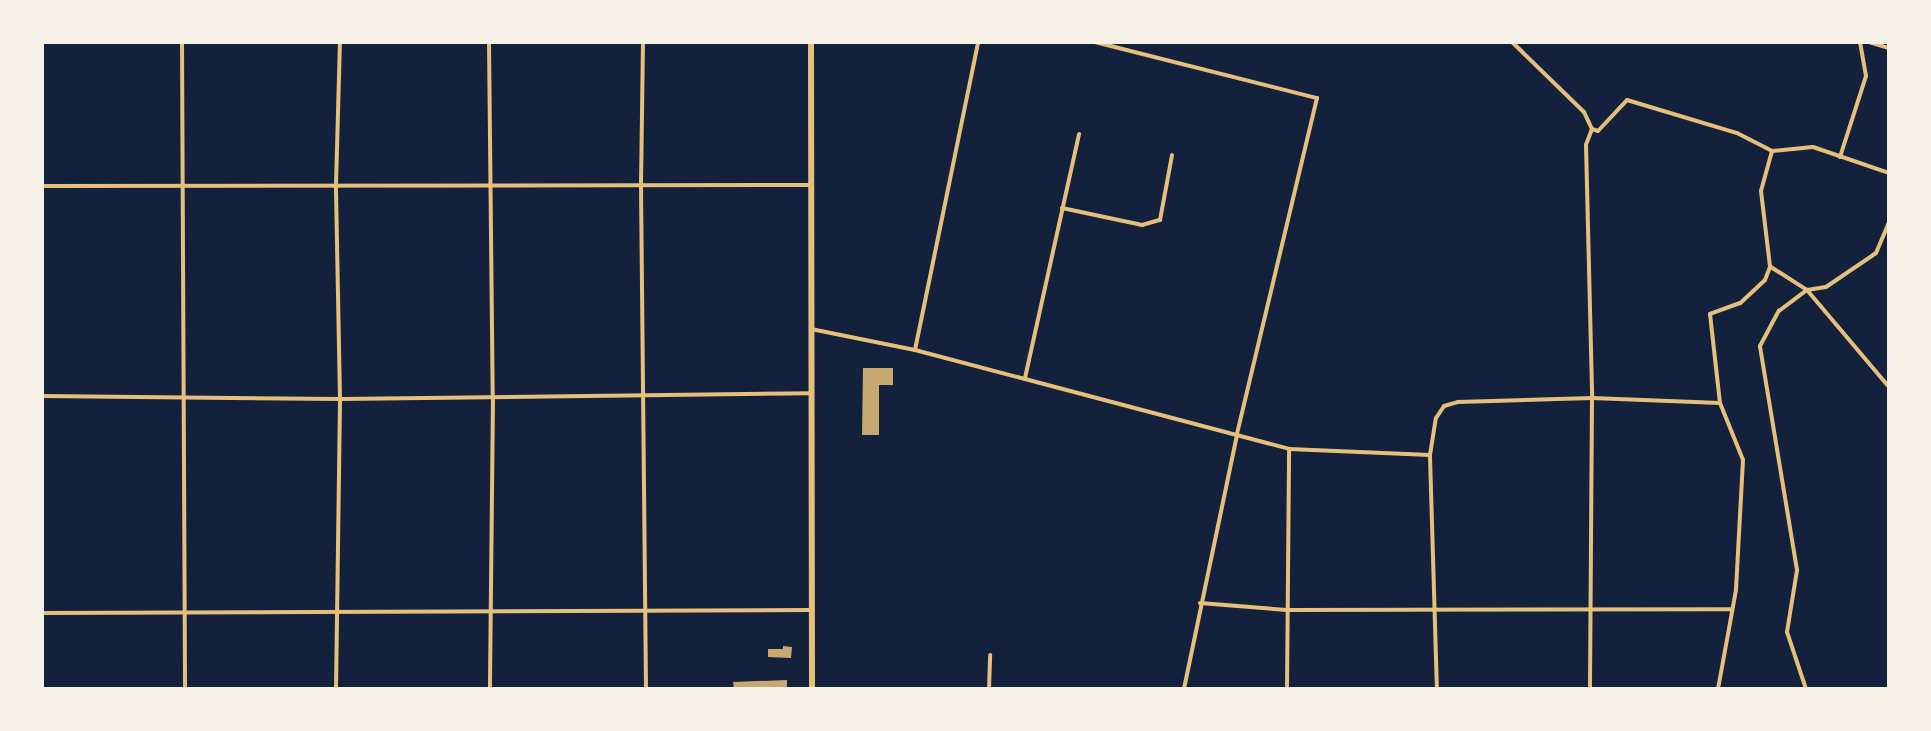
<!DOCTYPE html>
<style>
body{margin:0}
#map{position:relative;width:1931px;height:731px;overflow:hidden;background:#14213d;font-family:"Times New Roman",serif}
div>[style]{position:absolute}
.building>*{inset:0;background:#c6a872}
.minor>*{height:4px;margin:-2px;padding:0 2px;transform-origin:2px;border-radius:2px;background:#e5c07b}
.secondary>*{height:6px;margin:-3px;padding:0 3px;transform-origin:3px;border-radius:3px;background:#e5c07b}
span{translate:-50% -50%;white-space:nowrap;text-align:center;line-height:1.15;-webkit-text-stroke:7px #f6f1e7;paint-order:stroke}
.frame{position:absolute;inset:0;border:44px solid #f6f1e7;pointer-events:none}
</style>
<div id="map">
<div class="building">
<i style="clip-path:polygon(863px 368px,893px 368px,893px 385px,879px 385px,879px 435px,862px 435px)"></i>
<i style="clip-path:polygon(783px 646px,792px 647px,791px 658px,768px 657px,768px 649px,783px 649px)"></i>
<i style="clip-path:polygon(787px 680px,787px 689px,734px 689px,733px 682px)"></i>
</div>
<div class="minor">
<i style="left:182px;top:42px;width:647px;rotate:89.73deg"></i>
<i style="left:489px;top:42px;width:355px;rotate:89.4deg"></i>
<i style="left:493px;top:397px;width:292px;rotate:90.6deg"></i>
<i style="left:643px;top:42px;width:144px;rotate:90.8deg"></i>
<i style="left:641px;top:186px;width:503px;rotate:89.43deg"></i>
<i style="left:1095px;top:42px;width:229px;rotate:14.2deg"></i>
<i style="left:1317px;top:98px;width:346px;rotate:103.4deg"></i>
<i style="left:1237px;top:435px;width:259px;rotate:101.8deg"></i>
<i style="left:1512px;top:42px;width:100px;rotate:44.2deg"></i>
<i style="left:1584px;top:112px;width:19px;rotate:65deg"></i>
<i style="left:1592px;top:129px;width:17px;rotate:111deg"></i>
<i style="left:1586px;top:145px;width:253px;rotate:88.6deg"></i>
<i style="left:1592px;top:398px;width:291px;rotate:90.4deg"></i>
<i style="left:1869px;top:42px;width:21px;rotate:17deg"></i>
<i style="left:1592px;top:129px;width:6px;rotate:18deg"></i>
<i style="left:1598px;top:131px;width:42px;rotate:-46.9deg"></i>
<i style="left:1627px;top:100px;width:115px;rotate:16.7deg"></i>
<i style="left:1737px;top:133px;width:39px;rotate:27deg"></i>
<i style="left:1772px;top:151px;width:41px;rotate:105.4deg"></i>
<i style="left:1761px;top:191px;width:77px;rotate:83.2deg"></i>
<i style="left:1770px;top:267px;width:14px;rotate:111deg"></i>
<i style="left:1765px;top:280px;width:34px;rotate:137deg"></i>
<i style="left:1740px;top:303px;width:32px;rotate:160deg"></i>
<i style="left:1710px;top:314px;width:90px;rotate:83.6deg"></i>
<i style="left:1720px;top:403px;width:61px;rotate:68deg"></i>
<i style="left:1743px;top:460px;width:130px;rotate:93.1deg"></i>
<i style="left:1736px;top:590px;width:101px;rotate:100.3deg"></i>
<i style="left:1772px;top:151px;width:41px;rotate:-5.6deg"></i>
<i style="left:1813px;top:147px;width:80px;rotate:18.9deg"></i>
<i style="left:1840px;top:157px;width:85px;rotate:-72.2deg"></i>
<i style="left:1866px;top:76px;width:35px;rotate:-100deg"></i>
<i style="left:42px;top:186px;width:769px;rotate:-0.07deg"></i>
<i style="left:1062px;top:208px;width:82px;rotate:12deg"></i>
<i style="left:1142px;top:225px;width:19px;rotate:-16deg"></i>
<i style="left:1160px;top:220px;width:66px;rotate:-79.5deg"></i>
<i style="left:1771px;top:267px;width:43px;rotate:32.6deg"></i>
<i style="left:1807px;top:290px;width:127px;rotate:49.8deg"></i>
<i style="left:811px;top:329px;width:106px;rotate:11.4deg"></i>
<i style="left:915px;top:350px;width:387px;rotate:14.8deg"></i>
<i style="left:1289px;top:449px;width:141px;rotate:2.4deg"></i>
<i style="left:1430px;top:455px;width:37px;rotate:-81deg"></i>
<i style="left:1436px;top:418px;width:14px;rotate:-56deg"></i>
<i style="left:1444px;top:406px;width:15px;rotate:-16deg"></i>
<i style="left:1458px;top:402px;width:134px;rotate:-1.7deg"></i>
<i style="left:1592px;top:398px;width:128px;rotate:2.2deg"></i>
<i style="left:915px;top:350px;width:314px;rotate:-78.4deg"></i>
<i style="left:1025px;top:378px;width:250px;rotate:-77.5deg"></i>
<i style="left:42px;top:396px;width:298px;rotate:0.6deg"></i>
<i style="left:340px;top:399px;width:471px;rotate:-0.7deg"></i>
<i style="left:1430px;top:456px;width:233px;rotate:88.3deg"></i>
<i style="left:1200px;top:603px;width:87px;rotate:4.6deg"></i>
<i style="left:1287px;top:610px;width:445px;rotate:-0.1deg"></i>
<i style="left:42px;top:613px;width:770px;rotate:-0.22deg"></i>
<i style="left:336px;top:689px;width:290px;rotate:-89.2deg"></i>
<i style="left:340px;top:399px;width:215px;rotate:-91.1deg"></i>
<i style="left:336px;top:184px;width:142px;rotate:-88.4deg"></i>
<i style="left:989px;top:689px;width:34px;rotate:-88deg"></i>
<i style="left:1287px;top:689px;width:240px;rotate:-89.5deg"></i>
<i style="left:1806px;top:689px;width:60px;rotate:-108.4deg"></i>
<i style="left:1787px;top:632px;width:63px;rotate:-80.8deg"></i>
<i style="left:1797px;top:570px;width:227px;rotate:-99.4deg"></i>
<i style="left:1760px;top:346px;width:40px;rotate:-62deg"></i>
<i style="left:1779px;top:311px;width:35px;rotate:-37deg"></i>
<i style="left:1807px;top:290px;width:19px;rotate:-9deg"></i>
<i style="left:1826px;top:287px;width:60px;rotate:-34.2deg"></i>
<i style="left:1876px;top:253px;width:33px;rotate:-67deg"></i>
</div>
<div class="secondary">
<i style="left:811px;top:42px;width:647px;rotate:89.91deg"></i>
</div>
<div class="frame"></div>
</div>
